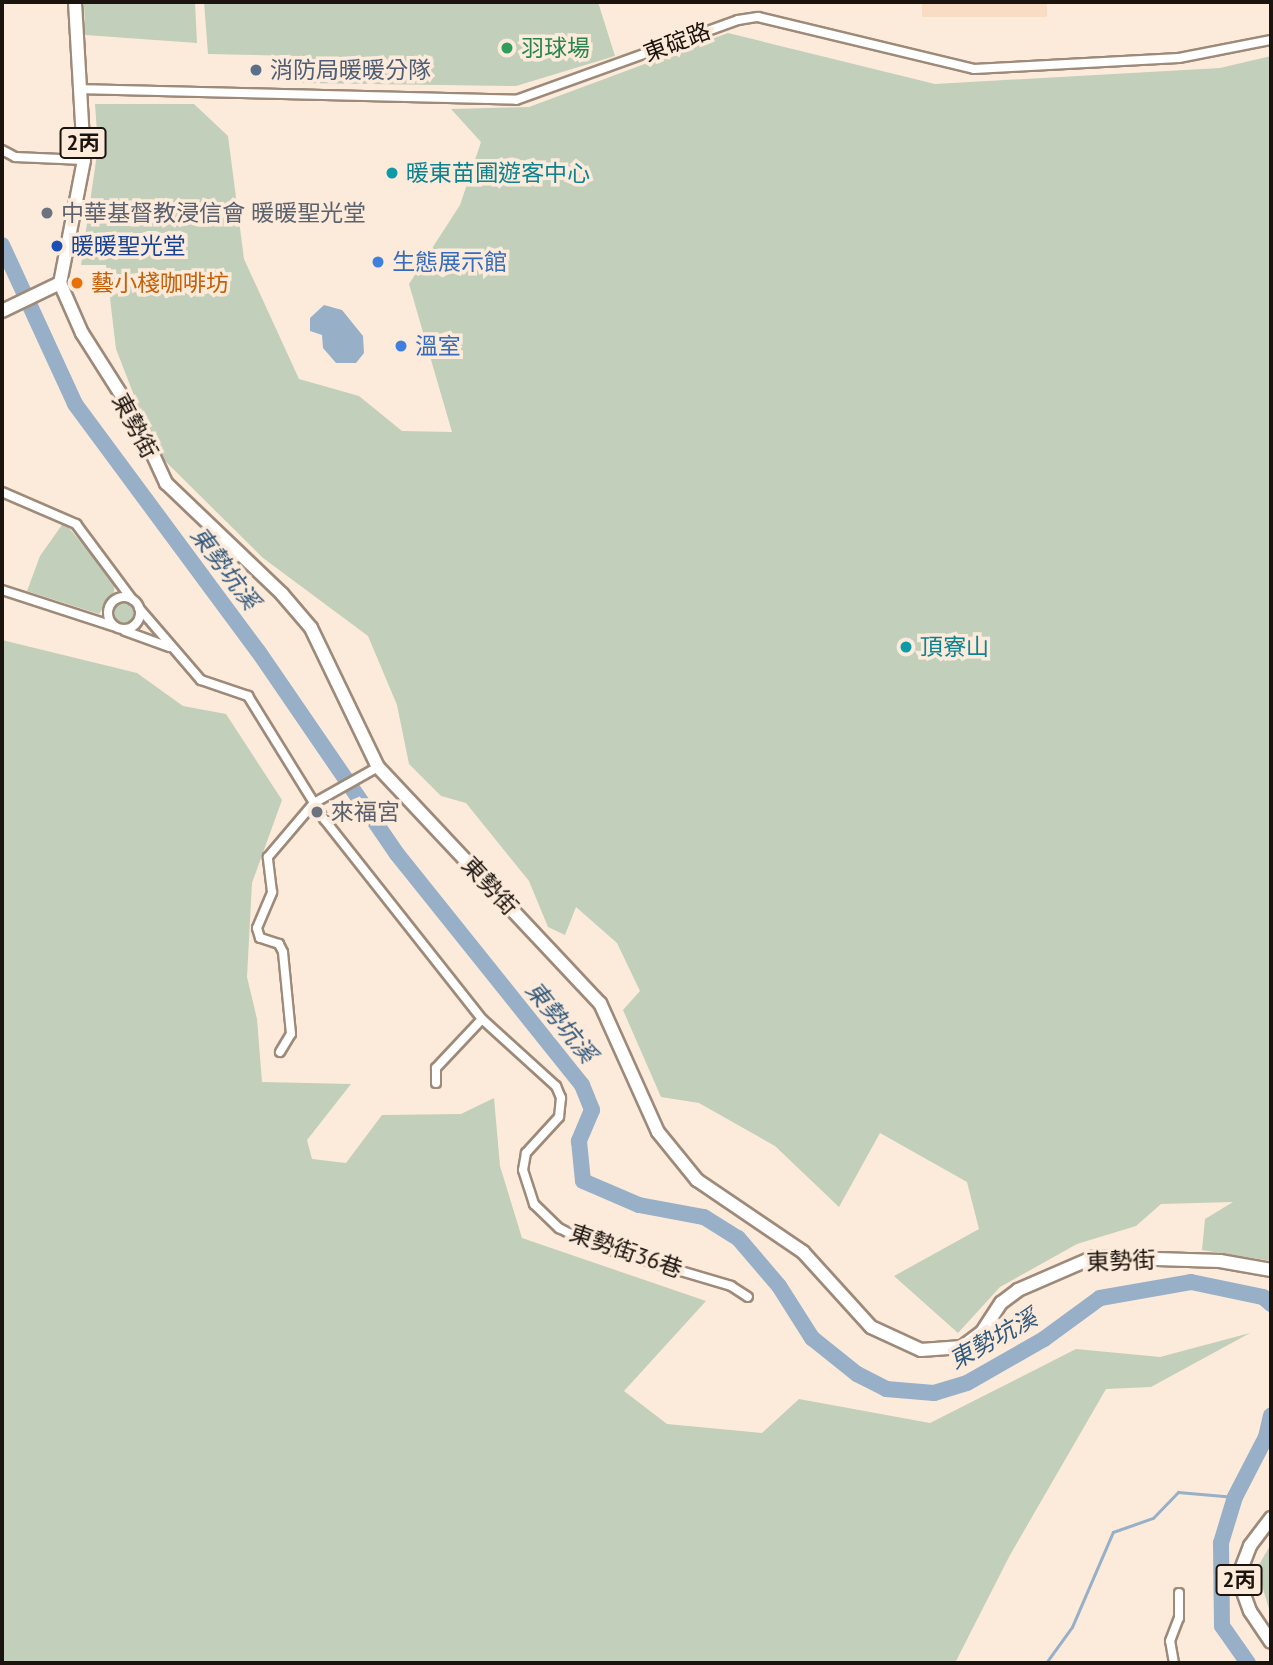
<!DOCTYPE html>
<meta charset="utf-8">
<style>
body{margin:0}
#map{position:relative;width:1273px;height:1665px;overflow:hidden;background:#fcebdb;font-family:"PT Sans","Noto Sans TC",sans-serif}
div>[style]{position:absolute}
.built>*{inset:0;background:#f8dcc4;transform-origin:0 0}
.green>*{inset:0;background:#c2cfba}
.round{border-radius:50%}
.water>*{inset:0;background:#97afc7}
.stream>*{height:2.5px;margin:-1.25px;padding:0 1.25px;transform-origin:1.25px;border-radius:1.25px;background:#97afc7}
.river>*{height:16px;margin:-8px;padding:0 8px;transform-origin:8px;border-radius:8px;background:#97afc7}
.roads{filter:drop-shadow(2px 0 #9e8a79) drop-shadow(-2px 0 #9e8a79) drop-shadow(0 2px #9e8a79) drop-shadow(0 -2px #9e8a79)}
.street>*{height:8px;margin:-4px;padding:0 4px;transform-origin:4px;border-radius:4px;background:#fff}
.street>.ring{margin:-4px;padding:0;box-sizing:content-box;background:none;border:8px solid #fff;border-radius:50%}
.secondary>*{height:12px;margin:-6px;padding:0 6px;transform-origin:6px;border-radius:6px;background:#fff}
.primary>*{height:12px;margin:-6px;padding:0 6px;transform-origin:6px;border-radius:6px;background:#fff}
.dots>*{width:19px;height:19px;translate:-50% -50%;box-sizing:border-box;border:4px solid #fcebdb;border-radius:50%}
span{translate:-50% -50%;white-space:nowrap;text-align:center;line-height:1.15;-webkit-text-stroke:7px #fcebdb;paint-order:stroke}
.shield-label span{padding:2px 5px;background:#fcebdb;border:2px solid;border-radius:5px;-webkit-text-stroke-width:0}
.shield-label{font-size:21px;color:#1b130d;font-weight:700}
.street-label{font-size:23px;color:#1b130d}
.leisure-label{font-size:23px;color:#27864d}
.left{translate:0 -50%;text-align:left}
.service-label{font-size:23px;color:#4e5e75}
.culture-label{font-size:23px;color:#0d838f}
.worship-label{font-size:23px;color:#5b616d}
.transit-label{font-size:23px;color:#164399}
.shop-label{font-size:23px;color:#366cbe}
.food-label{font-size:23px;color:#c56008}
.water-label{font-size:24px;color:#32597d;font-style:italic}
.frame{position:absolute;inset:0;border:4px solid #1b130d;pointer-events:none}
</style>
<div id="map">
<div class="built">
<i style="left:922px;top:2px;width:125px;height:15px"></i>
</div>
<div class="green">
<i style="clip-path:polygon(84px 2px,195px 2px,197px 43px,85px 35px)"></i>
<i style="clip-path:polygon(204px 2px,598px 2px,615px 56px,516px 86px,301px 83px,300px 56px,208px 54px)"></i>
<i style="clip-path:polygon(728px 33px,935px 84px,1220px 68px,1271px 56px,1271px 1261px,1202px 1250px,1205px 1219px,1233px 1202px,1161px 1204px,1136px 1226px,1077px 1244px,1000px 1287px,958px 1333px,894px 1276px,979px 1229px,967px 1182px,880px 1133px,839px 1207px,775px 1146px,699px 1103px,661px 1097px,623px 1010px,640px 991px,617px 943px,576px 907px,565px 935px,548px 927px,529px 881px,466px 803px,441px 796px,409px 764px,397px 705px,368px 636px,263px 558px,156px 452px,116px 349px,106px 265px,81px 265px,98px 147px,95px 104px,194px 104px,228px 136px,244px 259px,299px 379px,359px 396px,402px 431px,452px 432px,409px 284px,460px 205px,481px 142px,451px 109px,529px 107px)"></i>
<i style="clip-path:polygon(64px 522px,115px 583px,114px 592px,99px 614px,27px 591px,40px 556px)"></i>
<i class="round" style="left:112px;top:601px;width:24px;height:24px"></i>
<i style="clip-path:polygon(2px 640px,137px 673px,183px 706px,226px 714px,282px 800px,252px 883px,247px 977px,257px 1019px,262px 1082px,351px 1084px,307px 1140px,312px 1159px,346px 1163px,382px 1115px,461px 1114px,494px 1098px,500px 1166px,522px 1238px,706px 1301px,624px 1391px,667px 1424px,762px 1433px,799px 1399px,930px 1423px,1076px 1349px,1160px 1357px,1250px 1333px,1151px 1387px,1106px 1389px,1010px 1555px,955px 1663px,2px 1663px)"></i>
<i style="clip-path:polygon(1271px 1544px,1271px 1616px,1257px 1568px)"></i>
</div>
<div class="water">
<i style="clip-path:polygon(324px 305px,342px 310px,363px 336px,364px 353px,356px 363px,336px 363px,323px 348px,322px 335px,310px 331px,310px 318px)"></i>
</div>
<div class="stream">
<i style="left:1046px;top:1663px;width:44px;rotate:-54.2deg"></i>
<i style="left:1072px;top:1627px;width:103px;rotate:-66.7deg"></i>
<i style="left:1113px;top:1532px;width:42px;rotate:-19.3deg"></i>
<i style="left:1153px;top:1518px;width:36px;rotate:-46deg"></i>
<i style="left:1178px;top:1492px;width:57px;rotate:5deg"></i>
</div>
<div class="river">
<i style="left:2px;top:245px;width:175px;rotate:65.3deg"></i>
<i style="left:75px;top:404px;width:307px;rotate:53.5deg"></i>
<i style="left:258px;top:651px;width:246px;rotate:55.6deg"></i>
<i style="left:397px;top:854px;width:296px;rotate:51.3deg"></i>
<i style="left:582px;top:1085px;width:27px;rotate:68deg"></i>
<i style="left:592px;top:1110px;width:34px;rotate:113deg"></i>
<i style="left:579px;top:1141px;width:40px;rotate:84.3deg"></i>
<i style="left:583px;top:1181px;width:61px;rotate:23.2deg"></i>
<i style="left:639px;top:1205px;width:66px;rotate:10.5deg"></i>
<i style="left:704px;top:1217px;width:40px;rotate:32deg"></i>
<i style="left:738px;top:1238px;width:63px;rotate:49.5deg"></i>
<i style="left:779px;top:1286px;width:62px;rotate:57.6deg"></i>
<i style="left:812px;top:1338px;width:58px;rotate:38.7deg"></i>
<i style="left:857px;top:1374px;width:33px;rotate:27deg"></i>
<i style="left:886px;top:1389px;width:48px;rotate:4.8deg"></i>
<i style="left:934px;top:1393px;width:34px;rotate:-17deg"></i>
<i style="left:967px;top:1383px;width:89px;rotate:-29.7deg"></i>
<i style="left:1044px;top:1339px;width:69px;rotate:-36.2deg"></i>
<i style="left:1100px;top:1298px;width:92px;rotate:-10deg"></i>
<i style="left:1191px;top:1282px;width:74px;rotate:11.8deg"></i>
<i style="left:1263px;top:1297px;width:11px;rotate:41deg"></i>
<i style="left:1248px;top:1663px;width:45px;rotate:-125.1deg"></i>
<i style="left:1222px;top:1626px;width:83px;rotate:-90.7deg"></i>
<i style="left:1221px;top:1543px;width:48px;rotate:-73.1deg"></i>
<i style="left:1235px;top:1497px;width:68px;rotate:-62.7deg"></i>
<i style="left:1266px;top:1437px;width:22px;rotate:-77deg"></i>
</div>
<div class="roads">
<div class="street">
<i style="left:80px;top:89px;width:436px;rotate:1.4deg"></i>
<i style="left:516px;top:100px;width:236px;rotate:-19.8deg"></i>
<i style="left:738px;top:20px;width:20px;rotate:-9deg"></i>
<i style="left:758px;top:17px;width:222px;rotate:13.5deg"></i>
<i style="left:974px;top:69px;width:205px;rotate:-3.1deg"></i>
<i style="left:1179px;top:58px;width:94px;rotate:-11.1deg"></i>
<i style="left:2px;top:150px;width:15px;rotate:28deg"></i>
<i style="left:15px;top:157px;width:69px;rotate:2.5deg"></i>
<i style="left:2px;top:492px;width:81px;rotate:23.4deg"></i>
<i style="left:76px;top:524px;width:94px;rotate:53.3deg"></i>
<i style="left:2px;top:590px;width:117px;rotate:18deg"></i>
<i class="ring" style="left:108px;top:597px;width:24px;height:24px"></i>
<i style="left:139px;top:608px;width:95px;rotate:49.3deg"></i>
<i style="left:201px;top:680px;width:50px;rotate:18.8deg"></i>
<i style="left:248px;top:696px;width:145px;rotate:58.3deg"></i>
<i style="left:324px;top:819px;width:255px;rotate:51.7deg"></i>
<i style="left:482px;top:1019px;width:100px;rotate:42.2deg"></i>
<i style="left:556px;top:1086px;width:13px;rotate:67deg"></i>
<i style="left:561px;top:1098px;width:19px;rotate:96deg"></i>
<i style="left:559px;top:1117px;width:49px;rotate:132.5deg"></i>
<i style="left:526px;top:1153px;width:17px;rotate:100deg"></i>
<i style="left:523px;top:1170px;width:36px;rotate:72deg"></i>
<i style="left:534px;top:1204px;width:35px;rotate:44deg"></i>
<i style="left:559px;top:1228px;width:38px;rotate:27deg"></i>
<i style="left:593px;top:1245px;width:144px;rotate:16.5deg"></i>
<i style="left:731px;top:1286px;width:20px;rotate:33deg"></i>
<i style="left:125px;top:631px;width:47px;rotate:20deg"></i>
<i style="left:280px;top:1052px;width:21px;rotate:-59deg"></i>
<i style="left:291px;top:1034px;width:82px;rotate:-95.6deg"></i>
<i style="left:283px;top:952px;width:9px;rotate:-117deg"></i>
<i style="left:279px;top:944px;width:20px;rotate:-162deg"></i>
<i style="left:260px;top:938px;width:10px;rotate:-107deg"></i>
<i style="left:257px;top:928px;width:39px;rotate:-67deg"></i>
<i style="left:272px;top:892px;width:35px;rotate:-97deg"></i>
<i style="left:268px;top:857px;width:71px;rotate:-49.6deg"></i>
<i style="left:314px;top:803px;width:73px;rotate:-29.4deg"></i>
<i style="left:436px;top:1083px;width:15px;rotate:-90deg"></i>
<i style="left:436px;top:1068px;width:67px;rotate:-46.8deg"></i>
<i style="left:1174px;top:1663px;width:22px;rotate:-100deg"></i>
<i style="left:1170px;top:1641px;width:25px;rotate:-69deg"></i>
<i style="left:1179px;top:1618px;width:25px;rotate:-90deg"></i>
</div>
<div class="secondary">
<i style="left:2px;top:311px;width:64px;rotate:-25.8deg"></i>
</div>
<div class="primary">
<i style="left:75px;top:2px;width:158px;rotate:86.7deg"></i>
<i style="left:84px;top:160px;width:125px;rotate:101deg"></i>
<i style="left:60px;top:283px;width:55px;rotate:66.3deg"></i>
<i style="left:82px;top:333px;width:101px;rotate:57.6deg"></i>
<i style="left:136px;top:418px;width:72px;rotate:65.2deg"></i>
<i style="left:166px;top:483px;width:161px;rotate:43.7deg"></i>
<i style="left:282px;top:594px;width:45px;rotate:49.5deg"></i>
<i style="left:311px;top:628px;width:154px;rotate:64.3deg"></i>
<i style="left:378px;top:767px;width:324px;rotate:46.8deg"></i>
<i style="left:600px;top:1003px;width:141px;rotate:65.8deg"></i>
<i style="left:658px;top:1132px;width:62px;rotate:50.9deg"></i>
<i style="left:697px;top:1180px;width:128px;rotate:34.2deg"></i>
<i style="left:803px;top:1252px;width:101px;rotate:47.8deg"></i>
<i style="left:871px;top:1327px;width:55px;rotate:24.7deg"></i>
<i style="left:921px;top:1350px;width:41px;rotate:-4.2deg"></i>
<i style="left:962px;top:1347px;width:25px;rotate:-37deg"></i>
<i style="left:982px;top:1332px;width:35px;rotate:-57deg"></i>
<i style="left:1001px;top:1303px;width:21px;rotate:-37deg"></i>
<i style="left:1018px;top:1290px;width:83px;rotate:-23.5deg"></i>
<i style="left:1094px;top:1257px;width:126px;rotate:1.8deg"></i>
<i style="left:1220px;top:1261px;width:52px;rotate:10deg"></i>
<i style="left:1271px;top:1518px;width:35px;rotate:127deg"></i>
<i style="left:1250px;top:1546px;width:34px;rotate:111deg"></i>
<i style="left:1238px;top:1578px;width:35px;rotate:70deg"></i>
<i style="left:1250px;top:1611px;width:37px;rotate:56deg"></i>
</div>
</div>
<div class="dots">
<i style="left:507px;top:48px;background:#2e9e5b"></i>
<i style="left:256px;top:70px;background:#5c6f8a"></i>
<i style="left:392px;top:173px;background:#0f9aa8"></i>
<i style="left:47px;top:213px;background:#6b7280"></i>
<i style="left:57px;top:246px;background:#1a4fb4"></i>
<i style="left:378px;top:262px;background:#3f7fe0"></i>
<i style="left:77px;top:283px;background:#e8710a"></i>
<i style="left:401px;top:346px;background:#3f7fe0"></i>
<i style="left:906px;top:647px;background:#0f9aa8"></i>
<i style="left:317px;top:812px;background:#6b7280"></i>
</div>
<div class="shield-label">
<span style="left:83px;top:143px">2丙</span>
<span style="left:1239px;top:1580px">2丙</span>
</div>
<div class="street-label">
<span style="left:677px;top:42px;rotate:-21deg">東碇路</span>
<span style="left:135px;top:426px;rotate:62deg">東勢街</span>
<span style="left:490px;top:886px;rotate:47deg">東勢街</span>
<span style="left:626px;top:1251px;rotate:19deg">東勢街36巷</span>
<span style="left:1121px;top:1261px;rotate:-2deg">東勢街</span>
</div>
<div class="leisure-label">
<span class="left" style="left:521px;top:48px">羽球場</span>
</div>
<div class="service-label">
<span class="left" style="left:270px;top:70px">消防局暖暖分隊</span>
</div>
<div class="culture-label">
<span class="left" style="left:406px;top:173px">暖東苗圃遊客中心</span>
<span class="left" style="left:920px;top:647px">頂寮山</span>
</div>
<div class="worship-label">
<span class="left" style="left:61px;top:213px">中華基督教浸信會 暖暖聖光堂</span>
<span class="left" style="left:331px;top:812px">來福宮</span>
</div>
<div class="transit-label">
<span class="left" style="left:71px;top:246px">暖暖聖光堂</span>
</div>
<div class="shop-label">
<span class="left" style="left:392px;top:262px">生態展示館</span>
<span class="left" style="left:415px;top:346px">溫室</span>
</div>
<div class="food-label">
<span class="left" style="left:91px;top:283px">藝小棧咖啡坊</span>
</div>
<div class="water-label">
<span style="left:225px;top:568px;rotate:53deg">東勢坑溪</span>
<span style="left:561px;top:1022px;rotate:51deg">東勢坑溪</span>
<span style="left:993px;top:1339px;rotate:-29deg">東勢坑溪</span>
</div>
<div class="frame"></div>
</div>
